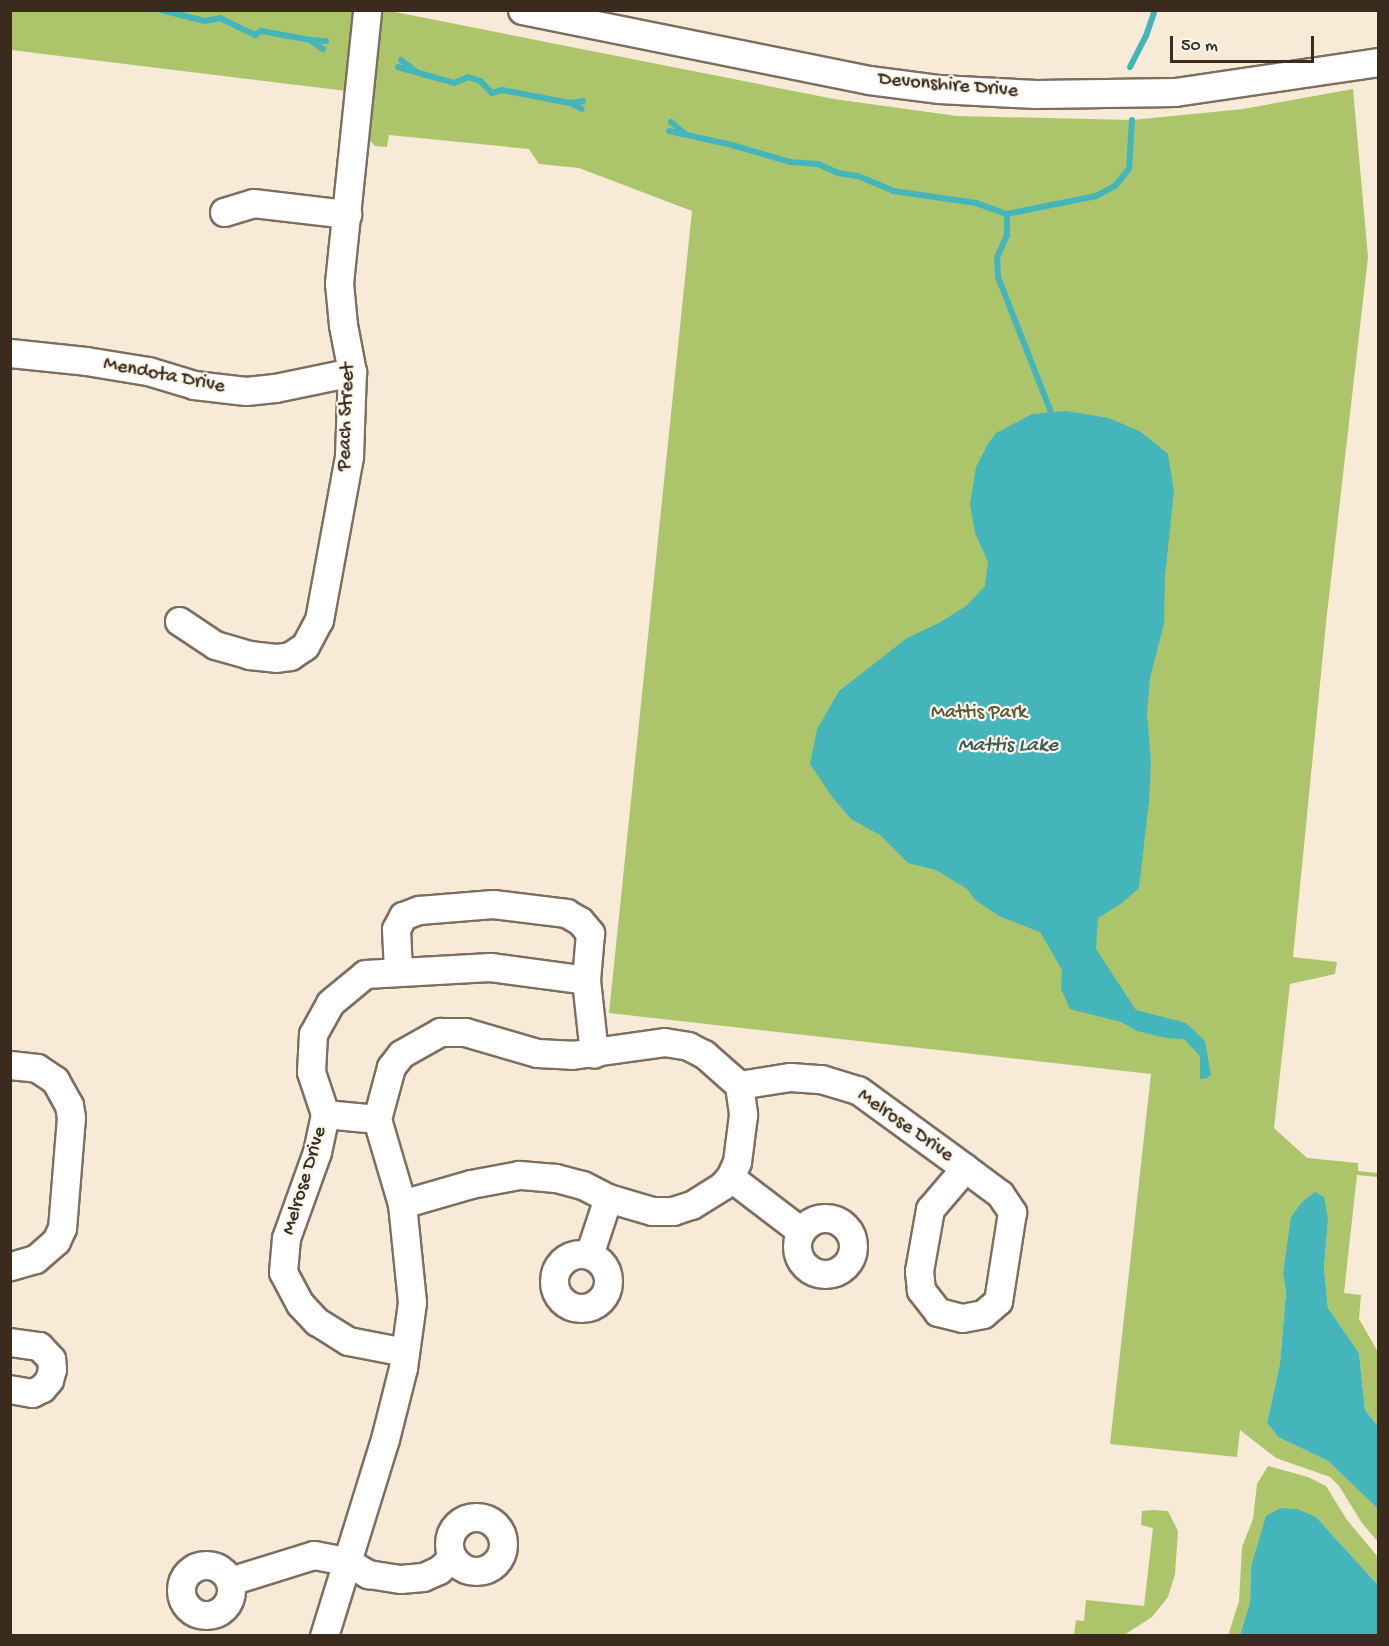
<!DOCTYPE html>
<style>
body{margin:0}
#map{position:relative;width:1389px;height:1646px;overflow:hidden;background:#f7ebd7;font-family:"Gochi Hand",sans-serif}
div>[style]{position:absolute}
.green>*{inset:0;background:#acc56b}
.water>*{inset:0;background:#45b5bc}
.stream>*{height:6px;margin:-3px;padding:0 3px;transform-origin:3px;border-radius:3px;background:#45b5bc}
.roads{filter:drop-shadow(2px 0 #7d6e5f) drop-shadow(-2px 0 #7d6e5f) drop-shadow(0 2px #7d6e5f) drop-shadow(0 -2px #7d6e5f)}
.minor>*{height:27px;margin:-13.5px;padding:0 13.5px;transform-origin:13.5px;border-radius:13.5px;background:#fff}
.minor>.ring{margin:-13.5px;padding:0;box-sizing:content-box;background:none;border:27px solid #fff;border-radius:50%}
span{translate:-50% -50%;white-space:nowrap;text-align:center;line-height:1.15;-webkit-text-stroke:4.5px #fbf7ec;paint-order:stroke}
.street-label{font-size:20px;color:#3b2a1e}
.park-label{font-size:20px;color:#5d5835}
.water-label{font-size:21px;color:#3e5b55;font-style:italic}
.frame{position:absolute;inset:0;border:12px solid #3b2a1e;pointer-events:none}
.scale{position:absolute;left:1170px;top:36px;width:144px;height:27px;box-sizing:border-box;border:3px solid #3b2a1e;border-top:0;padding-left:8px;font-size:18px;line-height:21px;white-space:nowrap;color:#3b2a1e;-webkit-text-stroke:4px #fbf7ec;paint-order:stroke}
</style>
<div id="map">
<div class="green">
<i style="clip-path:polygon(385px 10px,834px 99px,957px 116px,1132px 120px,1243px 109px,1353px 89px,1368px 257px,1326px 623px,1293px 957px,1337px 962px,1335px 974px,1290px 984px,1274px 1128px,1307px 1158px,1358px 1163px,1358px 1171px,1378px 1173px,1378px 1177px,1357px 1175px,1344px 1293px,1361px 1295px,1359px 1319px,1378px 1352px,1378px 1426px,1365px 1410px,1359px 1353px,1328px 1308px,1324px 1268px,1328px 1219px,1289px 1246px,1283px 1274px,1286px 1292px,1280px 1363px,1267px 1423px,1278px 1437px,1328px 1461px,1378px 1509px,1378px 1542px,1362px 1523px,1339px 1486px,1330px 1477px,1276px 1458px,1240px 1430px,1237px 1457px,1110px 1444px,1151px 1074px,609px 1013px,692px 211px,579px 168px,539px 164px,529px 149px,389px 135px,387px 147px,375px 146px,367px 138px,371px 94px,11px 50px,11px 11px)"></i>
<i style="clip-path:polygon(1268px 1466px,1308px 1477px,1326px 1486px,1347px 1520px,1378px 1557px,1378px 1585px,1316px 1517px,1251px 1567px,1250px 1602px,1240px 1635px,1228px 1636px,1239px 1601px,1242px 1547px,1253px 1519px,1257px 1484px)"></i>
<i style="clip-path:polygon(1153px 1510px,1168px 1511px,1178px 1531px,1175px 1574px,1168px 1597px,1152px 1617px,1124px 1635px,1074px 1635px,1076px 1620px,1084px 1621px,1086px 1600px,1144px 1606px,1153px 1528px,1141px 1525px,1142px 1511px)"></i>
</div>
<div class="water">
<i style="clip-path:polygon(1066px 411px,1109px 418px,1141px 432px,1168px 454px,1174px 491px,1165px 576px,1164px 624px,1150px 678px,1147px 714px,1151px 762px,1149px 801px,1139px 888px,1122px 903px,1098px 918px,1096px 949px,1136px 1010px,1186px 1023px,1205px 1041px,1211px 1075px,1207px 1078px,1200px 1079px,1200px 1056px,1184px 1039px,1166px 1038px,1137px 1031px,1121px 1022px,1070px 1009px,1061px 989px,1062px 970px,1040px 932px,1001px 917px,975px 900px,967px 889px,936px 870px,908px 863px,880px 835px,851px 819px,833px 798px,810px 764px,817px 729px,839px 691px,907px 638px,939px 623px,966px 606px,985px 586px,988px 562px,975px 533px,970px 504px,976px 467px,988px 444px,996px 433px,1032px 414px)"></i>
<i style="clip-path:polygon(1315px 1192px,1324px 1197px,1328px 1219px,1324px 1268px,1328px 1308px,1359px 1353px,1365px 1410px,1378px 1426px,1378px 1509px,1328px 1461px,1278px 1437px,1267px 1423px,1280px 1363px,1286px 1292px,1283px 1274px,1291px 1217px,1302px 1202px)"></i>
<i style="clip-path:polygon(1281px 1508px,1297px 1509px,1316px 1517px,1378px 1585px,1378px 1635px,1240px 1635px,1250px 1602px,1251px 1567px,1266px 1516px)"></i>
</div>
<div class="stream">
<i style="left:161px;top:10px;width:45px;rotate:14deg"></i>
<i style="left:205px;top:21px;width:15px;rotate:-11deg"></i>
<i style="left:220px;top:18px;width:39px;rotate:26deg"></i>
<i style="left:255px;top:35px;width:7px;rotate:-34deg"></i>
<i style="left:261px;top:31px;width:50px;rotate:10.4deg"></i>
<i style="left:310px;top:40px;width:16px;rotate:35deg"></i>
<i style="left:310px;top:40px;width:16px;rotate:4deg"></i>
<i style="left:401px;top:60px;width:20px;rotate:37deg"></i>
<i style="left:398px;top:67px;width:58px;rotate:15.9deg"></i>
<i style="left:454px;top:83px;width:15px;rotate:-23deg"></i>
<i style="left:468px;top:77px;width:13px;rotate:18deg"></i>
<i style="left:480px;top:81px;width:17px;rotate:45deg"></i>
<i style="left:492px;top:93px;width:10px;rotate:-17deg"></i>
<i style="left:502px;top:90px;width:69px;rotate:10.8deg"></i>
<i style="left:570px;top:103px;width:13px;rotate:27deg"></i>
<i style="left:1130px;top:67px;width:35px;rotate:-63deg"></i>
<i style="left:1146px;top:36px;width:28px;rotate:-71deg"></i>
<i style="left:570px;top:103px;width:13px;rotate:-9deg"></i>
<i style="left:671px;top:122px;width:17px;rotate:40deg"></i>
<i style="left:669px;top:131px;width:65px;rotate:12.5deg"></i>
<i style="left:732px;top:145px;width:60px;rotate:16.3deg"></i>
<i style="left:790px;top:162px;width:28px;rotate:4deg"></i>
<i style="left:818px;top:164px;width:22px;rotate:24deg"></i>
<i style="left:838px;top:173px;width:20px;rotate:9deg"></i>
<i style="left:858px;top:176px;width:38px;rotate:23deg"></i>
<i style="left:893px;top:191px;width:84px;rotate:8.2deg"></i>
<i style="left:976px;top:203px;width:33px;rotate:20deg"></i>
<i style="left:1007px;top:214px;width:91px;rotate:-11.4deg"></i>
<i style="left:1096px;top:196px;width:21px;rotate:-28deg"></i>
<i style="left:1115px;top:186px;width:22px;rotate:-51deg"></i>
<i style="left:1129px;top:169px;width:49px;rotate:-86.5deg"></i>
<i style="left:1007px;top:214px;width:21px;rotate:90deg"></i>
<i style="left:1007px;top:235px;width:24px;rotate:114deg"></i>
<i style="left:997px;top:257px;width:20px;rotate:87deg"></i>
<i style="left:998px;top:277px;width:145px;rotate:68.6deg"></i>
</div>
<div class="roads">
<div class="minor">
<i style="left:522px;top:10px;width:354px;rotate:11.4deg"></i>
<i style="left:869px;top:80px;width:71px;rotate:7.3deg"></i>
<i style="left:939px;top:89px;width:97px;rotate:3deg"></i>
<i style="left:1036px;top:94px;width:139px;rotate:-0.8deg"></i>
<i style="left:1175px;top:92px;width:205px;rotate:-8.4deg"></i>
<i style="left:224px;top:212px;width:30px;rotate:-17deg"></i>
<i style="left:253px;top:203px;width:95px;rotate:6.7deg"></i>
<i style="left:10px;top:353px;width:76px;rotate:6deg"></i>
<i style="left:86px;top:361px;width:63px;rotate:9.2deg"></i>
<i style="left:148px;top:371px;width:48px;rotate:16.9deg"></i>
<i style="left:194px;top:385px;width:52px;rotate:6.6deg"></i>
<i style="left:246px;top:391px;width:29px;rotate:-6deg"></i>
<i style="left:275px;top:388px;width:79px;rotate:-11.7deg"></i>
<i style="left:179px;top:621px;width:43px;rotate:33.7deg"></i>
<i style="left:215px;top:645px;width:35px;rotate:16deg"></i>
<i style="left:249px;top:655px;width:27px;rotate:6deg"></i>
<i style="left:276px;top:658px;width:14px;rotate:-8deg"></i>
<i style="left:290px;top:656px;width:18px;rotate:-34deg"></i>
<i style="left:305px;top:646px;width:30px;rotate:-62deg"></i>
<i style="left:319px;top:620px;width:167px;rotate:-79.6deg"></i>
<i style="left:349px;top:456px;width:84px;rotate:-88deg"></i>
<i style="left:352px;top:372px;width:48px;rotate:-100.8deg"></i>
<i style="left:343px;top:325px;width:42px;rotate:-95.4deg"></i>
<i style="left:339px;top:283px;width:274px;rotate:-84.1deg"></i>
<i style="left:398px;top:970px;width:41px;rotate:-92.8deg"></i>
<i style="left:396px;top:929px;width:15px;rotate:-62deg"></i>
<i style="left:403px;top:916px;width:17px;rotate:-21deg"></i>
<i style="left:419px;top:910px;width:74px;rotate:-4.6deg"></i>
<i style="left:493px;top:904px;width:74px;rotate:7deg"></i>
<i style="left:566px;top:913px;width:16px;rotate:30deg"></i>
<i style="left:580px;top:921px;width:16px;rotate:50deg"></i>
<i style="left:590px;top:933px;width:47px;rotate:94.9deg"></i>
<i style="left:586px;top:980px;width:74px;rotate:83.8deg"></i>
<i style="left:10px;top:1065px;width:27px;rotate:6deg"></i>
<i style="left:37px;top:1068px;width:22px;rotate:34deg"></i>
<i style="left:55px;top:1080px;width:29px;rotate:61deg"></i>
<i style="left:69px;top:1105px;width:12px;rotate:81deg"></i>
<i style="left:71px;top:1117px;width:111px;rotate:94.6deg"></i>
<i style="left:62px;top:1228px;width:14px;rotate:115deg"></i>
<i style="left:56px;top:1241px;width:28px;rotate:139deg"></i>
<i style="left:35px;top:1259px;width:26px;rotate:164deg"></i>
<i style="left:739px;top:1085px;width:52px;rotate:-8.9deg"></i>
<i style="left:790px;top:1077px;width:31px;rotate:4deg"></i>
<i style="left:821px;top:1079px;width:39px;rotate:17deg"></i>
<i style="left:858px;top:1090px;width:132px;rotate:36.1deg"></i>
<i style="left:965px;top:1168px;width:44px;rotate:36.6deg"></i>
<i style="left:1000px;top:1194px;width:22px;rotate:56deg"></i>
<i style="left:1012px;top:1212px;width:90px;rotate:98.9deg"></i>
<i style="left:998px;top:1301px;width:20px;rotate:139deg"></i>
<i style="left:983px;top:1314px;width:21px;rotate:169deg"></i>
<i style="left:962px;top:1318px;width:25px;rotate:-166deg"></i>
<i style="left:938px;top:1312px;width:28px;rotate:-128deg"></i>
<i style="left:921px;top:1290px;width:19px;rotate:-96deg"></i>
<i style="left:919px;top:1271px;width:63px;rotate:-79.9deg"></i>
<i style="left:930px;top:1209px;width:54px;rotate:-49.5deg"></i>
<i style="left:325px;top:1114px;width:52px;rotate:5.5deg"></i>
<i style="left:730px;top:1177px;width:89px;rotate:37.3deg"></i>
<i class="ring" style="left:797px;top:1218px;width:29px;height:29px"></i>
<i class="ring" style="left:554px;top:1254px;width:27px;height:27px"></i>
<i style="left:589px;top:1255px;width:60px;rotate:-71.6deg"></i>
<i style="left:10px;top:1342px;width:29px;rotate:8deg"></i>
<i style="left:39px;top:1346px;width:18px;rotate:47deg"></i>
<i style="left:51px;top:1359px;width:10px;rotate:84deg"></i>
<i style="left:52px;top:1369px;width:11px;rotate:105deg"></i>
<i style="left:49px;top:1380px;width:11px;rotate:131deg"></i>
<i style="left:42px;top:1388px;width:11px;rotate:153deg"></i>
<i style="left:32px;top:1393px;width:22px;rotate:-170deg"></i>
<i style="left:405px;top:1352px;width:58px;rotate:-169.1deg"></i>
<i style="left:348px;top:1341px;width:36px;rotate:-148deg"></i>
<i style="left:317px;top:1322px;width:25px;rotate:-133deg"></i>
<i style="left:300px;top:1304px;width:36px;rotate:-118deg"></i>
<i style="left:283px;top:1272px;width:34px;rotate:-85deg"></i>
<i style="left:286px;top:1238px;width:91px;rotate:-70.2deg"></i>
<i style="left:317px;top:1152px;width:39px;rotate:-78deg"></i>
<i style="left:325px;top:1114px;width:44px;rotate:-108.4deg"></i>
<i style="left:311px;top:1072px;width:38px;rotate:-87deg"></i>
<i style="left:313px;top:1034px;width:35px;rotate:-61deg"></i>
<i style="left:330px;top:1003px;width:45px;rotate:-39.6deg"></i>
<i style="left:365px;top:974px;width:125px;rotate:-3.2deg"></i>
<i style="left:490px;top:967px;width:97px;rotate:7.7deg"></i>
<i class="ring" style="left:449px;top:1517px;width:27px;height:27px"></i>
<i class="ring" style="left:181px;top:1565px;width:23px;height:23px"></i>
<i style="left:230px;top:1581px;width:88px;rotate:-17.2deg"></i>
<i style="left:314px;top:1555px;width:33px;rotate:11deg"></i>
<i style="left:346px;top:1561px;width:26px;rotate:31deg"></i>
<i style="left:368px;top:1574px;width:32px;rotate:9deg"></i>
<i style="left:400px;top:1579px;width:23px;rotate:-5deg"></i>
<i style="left:423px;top:1577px;width:17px;rotate:-24deg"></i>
<i style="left:439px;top:1570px;width:18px;rotate:-43deg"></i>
<i style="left:324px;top:1636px;width:206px;rotate:-72.8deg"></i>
<i style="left:385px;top:1439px;width:73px;rotate:-75.8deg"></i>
<i style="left:403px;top:1368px;width:67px;rotate:-82.2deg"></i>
<i style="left:412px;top:1302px;width:99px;rotate:-95.8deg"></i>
<i style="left:402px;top:1204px;width:89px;rotate:-106.4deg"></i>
<i style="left:377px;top:1119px;width:54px;rotate:-74.9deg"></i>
<i style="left:391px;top:1067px;width:16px;rotate:-52deg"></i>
<i style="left:401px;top:1054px;width:45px;rotate:-29.4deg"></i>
<i style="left:440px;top:1032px;width:25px"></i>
<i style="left:465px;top:1032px;width:75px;rotate:16.3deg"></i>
<i style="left:537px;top:1053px;width:35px;rotate:3deg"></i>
<i style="left:572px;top:1055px;width:93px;rotate:-8deg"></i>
<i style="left:664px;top:1042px;width:24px;rotate:9deg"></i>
<i style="left:688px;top:1046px;width:18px;rotate:27deg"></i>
<i style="left:704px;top:1054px;width:47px;rotate:41.5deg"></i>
<i style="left:739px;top:1085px;width:30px;rotate:82deg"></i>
<i style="left:743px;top:1115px;width:47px;rotate:97.3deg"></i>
<i style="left:737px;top:1162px;width:17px;rotate:115deg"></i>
<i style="left:730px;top:1177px;width:12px;rotate:132deg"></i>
<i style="left:722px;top:1186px;width:36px;rotate:148deg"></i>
<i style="left:691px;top:1205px;width:19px;rotate:162deg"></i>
<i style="left:673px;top:1211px;width:21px;rotate:180deg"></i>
<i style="left:652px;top:1211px;width:46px;rotate:-163.5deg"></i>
<i style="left:608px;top:1198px;width:29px;rotate:-153deg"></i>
<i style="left:582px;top:1185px;width:28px;rotate:-165deg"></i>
<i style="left:555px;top:1178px;width:36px;rotate:-175deg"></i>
<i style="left:519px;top:1175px;width:49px;rotate:169.4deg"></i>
<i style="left:471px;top:1184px;width:72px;rotate:163.8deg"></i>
</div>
</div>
<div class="street-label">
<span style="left:948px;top:86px;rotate:5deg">Devonshire Drive</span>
<span style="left:164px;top:376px;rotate:11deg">Mendota Drive</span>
<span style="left:347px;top:417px;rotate:-88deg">Peach Street</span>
<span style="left:905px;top:1126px;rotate:35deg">Melrose Drive</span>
<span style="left:305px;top:1181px;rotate:-73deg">Melrose Drive</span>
</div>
<div class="park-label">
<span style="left:979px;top:713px">Mattis Park</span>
</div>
<div class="water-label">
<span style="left:1008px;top:747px">Mattis Lake</span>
</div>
<div class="frame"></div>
<div class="scale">50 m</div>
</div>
